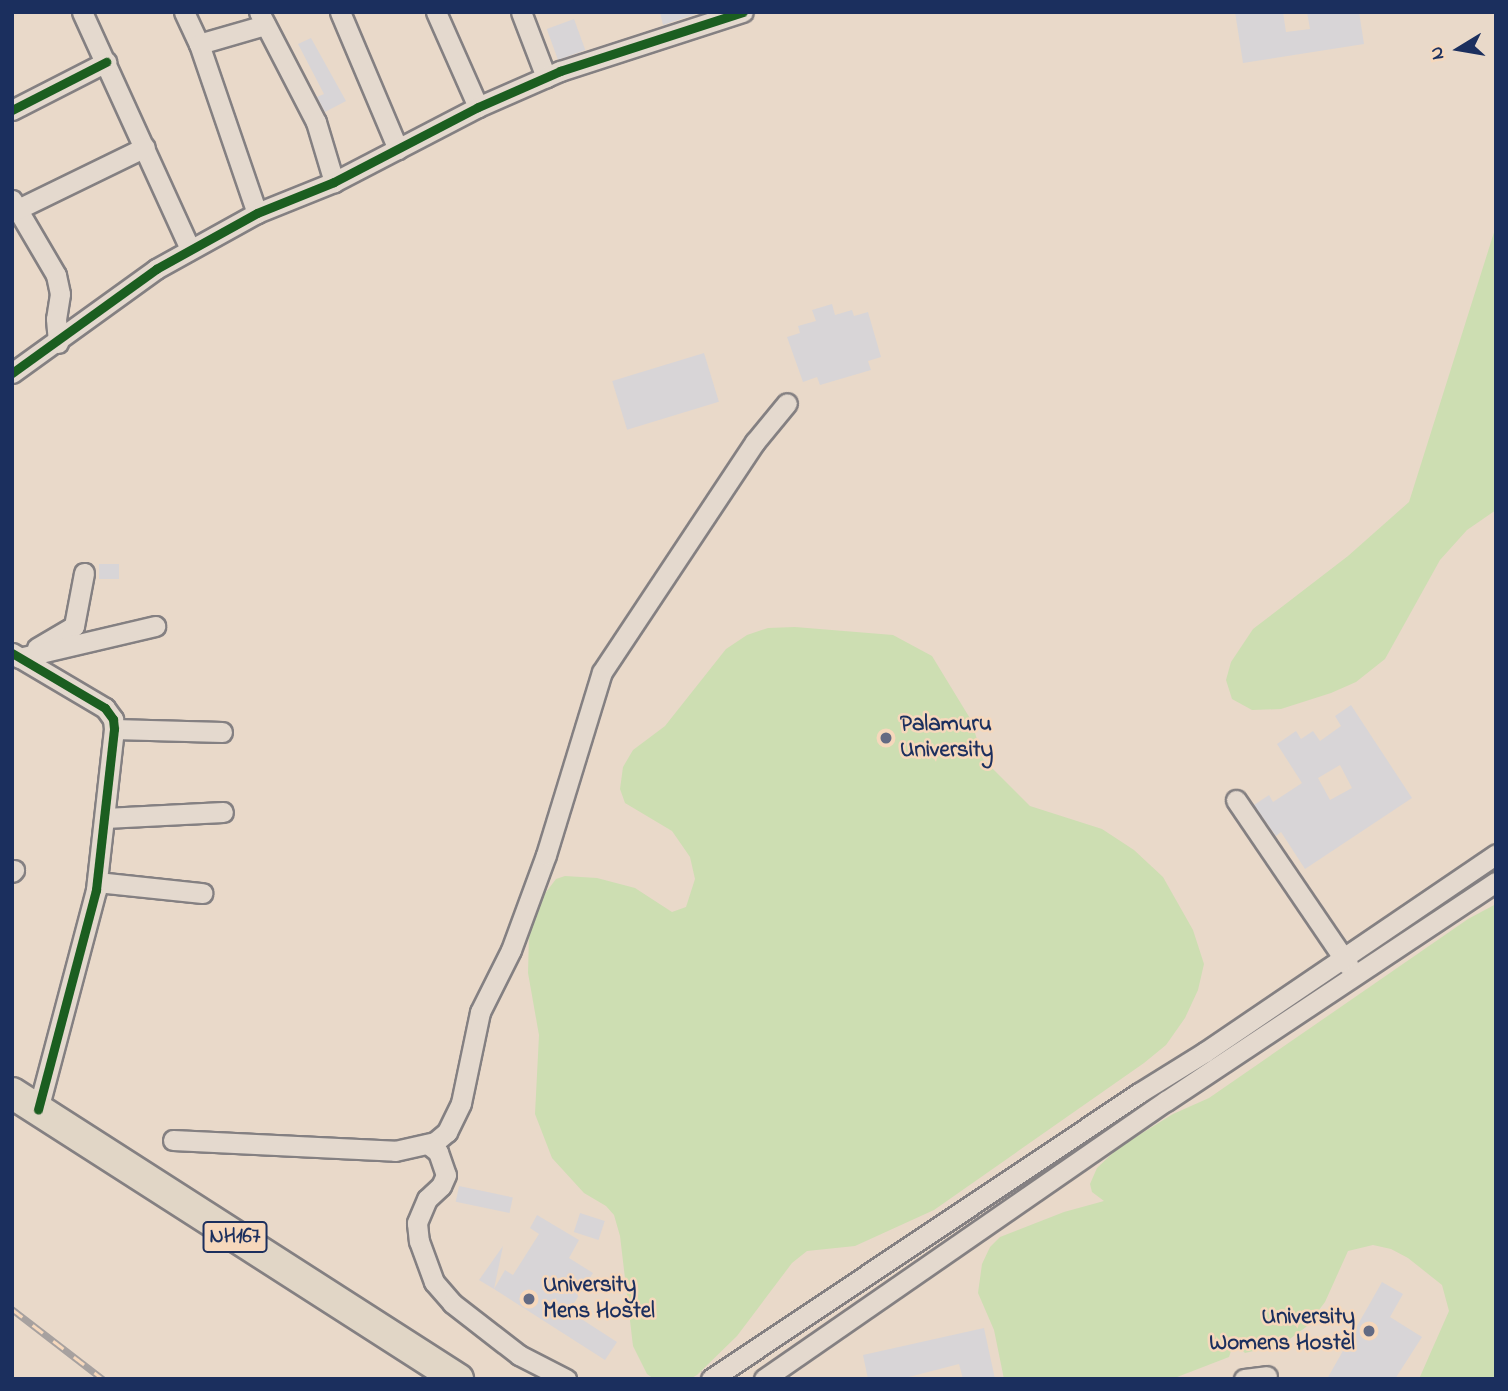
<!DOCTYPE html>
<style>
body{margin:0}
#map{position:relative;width:1508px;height:1391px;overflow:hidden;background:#e9d9c9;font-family:"Indie Flower",sans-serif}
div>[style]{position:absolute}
.green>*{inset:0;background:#cddeb2}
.building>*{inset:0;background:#d8d5d7;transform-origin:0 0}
.roads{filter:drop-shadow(2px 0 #848082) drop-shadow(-2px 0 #848082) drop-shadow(0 2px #848082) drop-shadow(0 -2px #848082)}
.minor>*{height:19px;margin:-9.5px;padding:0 9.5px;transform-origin:9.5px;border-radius:9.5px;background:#e4d9ce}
.highway>*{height:30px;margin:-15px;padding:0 15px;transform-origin:15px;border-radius:15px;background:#e1d6c6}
.rail>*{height:7px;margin-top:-3.5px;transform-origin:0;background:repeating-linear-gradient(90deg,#f6d8bc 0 13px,#a7a19f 0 26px);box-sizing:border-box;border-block:2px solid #a7a19f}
.cycleway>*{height:9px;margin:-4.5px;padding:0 4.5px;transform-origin:4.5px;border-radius:4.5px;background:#1b5e20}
.dots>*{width:19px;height:19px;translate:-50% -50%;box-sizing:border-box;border:4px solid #f6d8bc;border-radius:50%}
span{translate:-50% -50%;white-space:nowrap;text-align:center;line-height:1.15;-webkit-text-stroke:5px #f6d8bc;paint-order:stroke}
.shield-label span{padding:2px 5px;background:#f6d8bc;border:2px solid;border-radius:5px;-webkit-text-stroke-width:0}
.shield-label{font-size:21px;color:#1b2f5e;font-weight:700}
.poi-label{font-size:23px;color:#1b2f5e;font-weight:700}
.left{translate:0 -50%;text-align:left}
.right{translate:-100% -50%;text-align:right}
.frame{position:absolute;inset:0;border:14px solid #1b2f5e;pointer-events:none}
.north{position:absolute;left:1424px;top:14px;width:70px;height:70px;-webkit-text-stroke:5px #f6d8bc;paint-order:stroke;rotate:259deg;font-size:19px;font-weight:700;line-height:28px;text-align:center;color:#1b2f5e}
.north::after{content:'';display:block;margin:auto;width:24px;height:32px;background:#1b2f5e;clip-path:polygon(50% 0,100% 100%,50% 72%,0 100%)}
</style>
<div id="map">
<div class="green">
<i style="clip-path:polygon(1496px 226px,1496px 510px,1467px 530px,1440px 560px,1385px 659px,1356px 682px,1331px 693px,1281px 709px,1252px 710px,1232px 699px,1226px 680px,1231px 662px,1253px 629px,1348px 556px,1409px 502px)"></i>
<i style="clip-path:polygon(795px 627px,893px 635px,932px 656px,971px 720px,983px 759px,1030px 806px,1102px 829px,1134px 850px,1163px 877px,1193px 930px,1204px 964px,1198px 990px,1185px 1018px,1166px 1045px,1144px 1063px,934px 1210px,855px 1246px,807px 1251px,792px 1263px,737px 1336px,697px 1375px,690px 1379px,654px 1379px,647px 1374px,633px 1346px,620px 1236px,614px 1215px,606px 1206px,584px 1193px,552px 1158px,535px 1114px,539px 1035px,528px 973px,529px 934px,537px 904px,556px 879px,565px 876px,597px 878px,635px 888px,672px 912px,686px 907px,695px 879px,690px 857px,672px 831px,625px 803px,620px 789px,623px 767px,633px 750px,665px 726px,726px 649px,747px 635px,768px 628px)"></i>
<i style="clip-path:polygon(1496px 904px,1496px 1379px,1419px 1379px,1449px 1311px,1442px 1285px,1408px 1258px,1391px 1249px,1373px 1245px,1348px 1251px,1325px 1302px,1306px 1327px,1283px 1344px,1245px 1353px,1234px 1342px,1229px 1357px,1172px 1379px,1004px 1379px,994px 1330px,978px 1293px,982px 1264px,990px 1247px,1000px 1237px,1064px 1212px,1104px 1201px,1092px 1192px,1090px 1184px,1097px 1168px,1118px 1148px,1173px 1114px,1209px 1098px,1468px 919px)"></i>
</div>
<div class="building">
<i style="clip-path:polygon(660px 12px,699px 12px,699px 13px,663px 25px)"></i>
<i style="clip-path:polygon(1235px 12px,1283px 12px,1286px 32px,1310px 29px,1307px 12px,1359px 12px,1364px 44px,1243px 63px)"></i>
<i style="left:574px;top:19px;width:33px;height:29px;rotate:70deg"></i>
<i style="clip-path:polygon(311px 38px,346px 101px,325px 112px,317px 97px,324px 94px,298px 44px)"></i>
<i style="clip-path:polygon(832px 304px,835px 315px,852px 310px,854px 316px,868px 312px,881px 357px,868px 361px,871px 370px,820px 385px,817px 377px,803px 382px,787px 337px,800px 333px,798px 326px,816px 321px,812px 310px)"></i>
<i style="left:704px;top:353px;width:51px;height:96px;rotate:73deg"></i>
<i style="left:99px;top:564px;width:20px;height:15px"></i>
<i style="clip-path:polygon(evenodd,1351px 705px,1412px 798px,1305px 869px,1281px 832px,1276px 836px,1254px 805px,1269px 795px,1273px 802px,1302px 783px,1277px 744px,1296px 731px,1301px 739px,1313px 731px,1320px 741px,1341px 726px,1335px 716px,1351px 705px,1340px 765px,1352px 788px,1330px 800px,1318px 778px,1340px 765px)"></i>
<i style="left:459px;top:1186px;width:55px;height:16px;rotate:12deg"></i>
<i style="left:580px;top:1213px;width:26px;height:20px;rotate:18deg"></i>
<i style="clip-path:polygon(537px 1215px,579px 1240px,569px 1258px,593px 1273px,569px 1311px,617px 1342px,605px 1360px,494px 1289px,505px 1270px,513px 1275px,539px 1234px,530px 1228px)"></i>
<i style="clip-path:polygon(503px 1246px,494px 1289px,479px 1280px)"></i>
<i style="clip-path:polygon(1382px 1282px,1403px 1294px,1390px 1317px,1422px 1337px,1395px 1379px,1327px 1379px)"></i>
<i style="clip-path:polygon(984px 1328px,995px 1379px,963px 1379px,959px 1364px,901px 1379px,868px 1379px,863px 1355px)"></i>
</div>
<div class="roads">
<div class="minor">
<i style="left:82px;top:12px;width:260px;rotate:65.5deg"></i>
<i style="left:184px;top:12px;width:35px;rotate:65deg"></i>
<i style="left:199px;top:44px;width:179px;rotate:71.1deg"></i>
<i style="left:259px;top:12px;width:124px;rotate:62.6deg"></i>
<i style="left:316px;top:122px;width:63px;rotate:73.3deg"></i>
<i style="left:340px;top:12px;width:149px;rotate:67.1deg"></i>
<i style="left:436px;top:12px;width:104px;rotate:66.1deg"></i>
<i style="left:521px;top:12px;width:70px;rotate:69deg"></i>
<i style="left:199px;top:44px;width:69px;rotate:-16.1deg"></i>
<i style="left:12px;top:110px;width:106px;rotate:-27.1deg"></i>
<i style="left:12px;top:200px;width:87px;rotate:59.6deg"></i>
<i style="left:56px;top:275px;width:19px;rotate:78deg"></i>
<i style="left:60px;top:294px;width:25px;rotate:99deg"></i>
<i style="left:56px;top:319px;width:24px;rotate:85deg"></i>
<i style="left:18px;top:209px;width:141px;rotate:-26deg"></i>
<i style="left:12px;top:373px;width:178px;rotate:-35.8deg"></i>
<i style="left:156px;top:269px;width:115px;rotate:-29deg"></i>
<i style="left:257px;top:213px;width:83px;rotate:-21.9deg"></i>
<i style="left:334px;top:182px;width:162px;rotate:-27.5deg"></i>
<i style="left:478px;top:107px;width:90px;rotate:-23.7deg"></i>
<i style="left:560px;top:71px;width:192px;rotate:-17.9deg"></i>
<i style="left:37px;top:648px;width:43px;rotate:-30.7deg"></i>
<i style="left:74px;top:626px;width:54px;rotate:-79.3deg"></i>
<i style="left:12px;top:653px;width:108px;rotate:30.6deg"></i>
<i style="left:105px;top:708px;width:14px;rotate:54deg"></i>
<i style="left:113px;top:719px;width:10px;rotate:84deg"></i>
<i style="left:114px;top:729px;width:162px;rotate:96.4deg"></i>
<i style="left:96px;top:890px;width:227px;rotate:104.8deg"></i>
<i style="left:19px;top:658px;width:140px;rotate:-13.2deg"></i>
<i style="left:114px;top:729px;width:108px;rotate:1.6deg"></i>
<i style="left:1236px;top:800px;width:201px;rotate:55.8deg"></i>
<i style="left:105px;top:818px;width:118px;rotate:-2.9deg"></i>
<i style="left:12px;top:872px;width:3px;rotate:-45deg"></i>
<i style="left:97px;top:882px;width:106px;rotate:6deg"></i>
<i style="left:173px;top:1140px;width:222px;rotate:2.8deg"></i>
<i style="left:395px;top:1151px;width:41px;rotate:-12.7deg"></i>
<i style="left:435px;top:1142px;width:16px;rotate:-40deg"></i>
<i style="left:447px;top:1132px;width:32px;rotate:-64deg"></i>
<i style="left:461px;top:1103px;width:93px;rotate:-78.2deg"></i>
<i style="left:480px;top:1012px;width:69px;rotate:-63.4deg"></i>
<i style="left:511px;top:950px;width:101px;rotate:-69.8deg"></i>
<i style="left:546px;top:855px;width:191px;rotate:-73deg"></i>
<i style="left:602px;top:672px;width:276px;rotate:-56.4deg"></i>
<i style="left:755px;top:442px;width:50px;rotate:-50.6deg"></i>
<i style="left:428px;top:1144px;width:13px;rotate:39deg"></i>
<i style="left:438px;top:1152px;width:24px;rotate:71deg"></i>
<i style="left:446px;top:1175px;width:12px;rotate:114deg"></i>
<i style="left:441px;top:1186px;width:19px;rotate:137deg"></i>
<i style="left:427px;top:1199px;width:26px;rotate:113deg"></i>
<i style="left:417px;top:1223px;width:18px;rotate:84deg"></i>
<i style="left:419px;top:1241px;width:44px;rotate:69.9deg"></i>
<i style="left:434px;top:1282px;width:28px;rotate:49deg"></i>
<i style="left:452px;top:1303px;width:85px;rotate:37.8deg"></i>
<i style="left:519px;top:1355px;width:53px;rotate:27.1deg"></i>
<i style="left:711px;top:1379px;width:515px;rotate:-33.75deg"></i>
<i style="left:1139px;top:1093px;width:78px;rotate:-31.8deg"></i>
<i style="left:1205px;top:1052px;width:352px;rotate:-34.2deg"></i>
<i style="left:764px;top:1379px;width:489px;rotate:-34.7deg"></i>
<i style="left:1166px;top:1101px;width:396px;rotate:-33.6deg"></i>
<i style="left:1244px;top:1379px;width:23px;rotate:-7deg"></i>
</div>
<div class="highway">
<i style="left:12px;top:1093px;width:530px;rotate:32.67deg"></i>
</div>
</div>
<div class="rail">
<i style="left:12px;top:1309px;width:115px;rotate:37.6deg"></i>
</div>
<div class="cycleway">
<i style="left:12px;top:110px;width:106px;rotate:-27.1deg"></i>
<i style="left:12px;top:373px;width:178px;rotate:-35.8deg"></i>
<i style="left:156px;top:269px;width:115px;rotate:-29deg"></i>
<i style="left:257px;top:213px;width:83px;rotate:-21.9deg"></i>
<i style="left:334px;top:182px;width:162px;rotate:-27.5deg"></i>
<i style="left:478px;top:107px;width:90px;rotate:-23.7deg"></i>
<i style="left:560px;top:71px;width:192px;rotate:-17.9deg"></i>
<i style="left:12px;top:653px;width:108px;rotate:30.6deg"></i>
<i style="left:105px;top:708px;width:14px;rotate:54deg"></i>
<i style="left:113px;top:719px;width:10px;rotate:84deg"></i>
<i style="left:114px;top:729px;width:162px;rotate:96.4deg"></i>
<i style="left:96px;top:890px;width:227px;rotate:104.8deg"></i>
</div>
<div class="dots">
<i style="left:886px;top:738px;background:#636a83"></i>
<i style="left:529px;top:1299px;background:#636a83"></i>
<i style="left:1369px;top:1331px;background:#636a83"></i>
</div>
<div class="shield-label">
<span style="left:235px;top:1237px">NH167</span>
</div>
<div class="poi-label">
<span class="left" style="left:900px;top:738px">Palamuru<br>University</span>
<span class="left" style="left:543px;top:1299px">University<br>Mens Hostel</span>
<span class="right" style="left:1355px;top:1331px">University<br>Womens Hostel</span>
</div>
<div class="frame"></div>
<div class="north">N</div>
</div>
